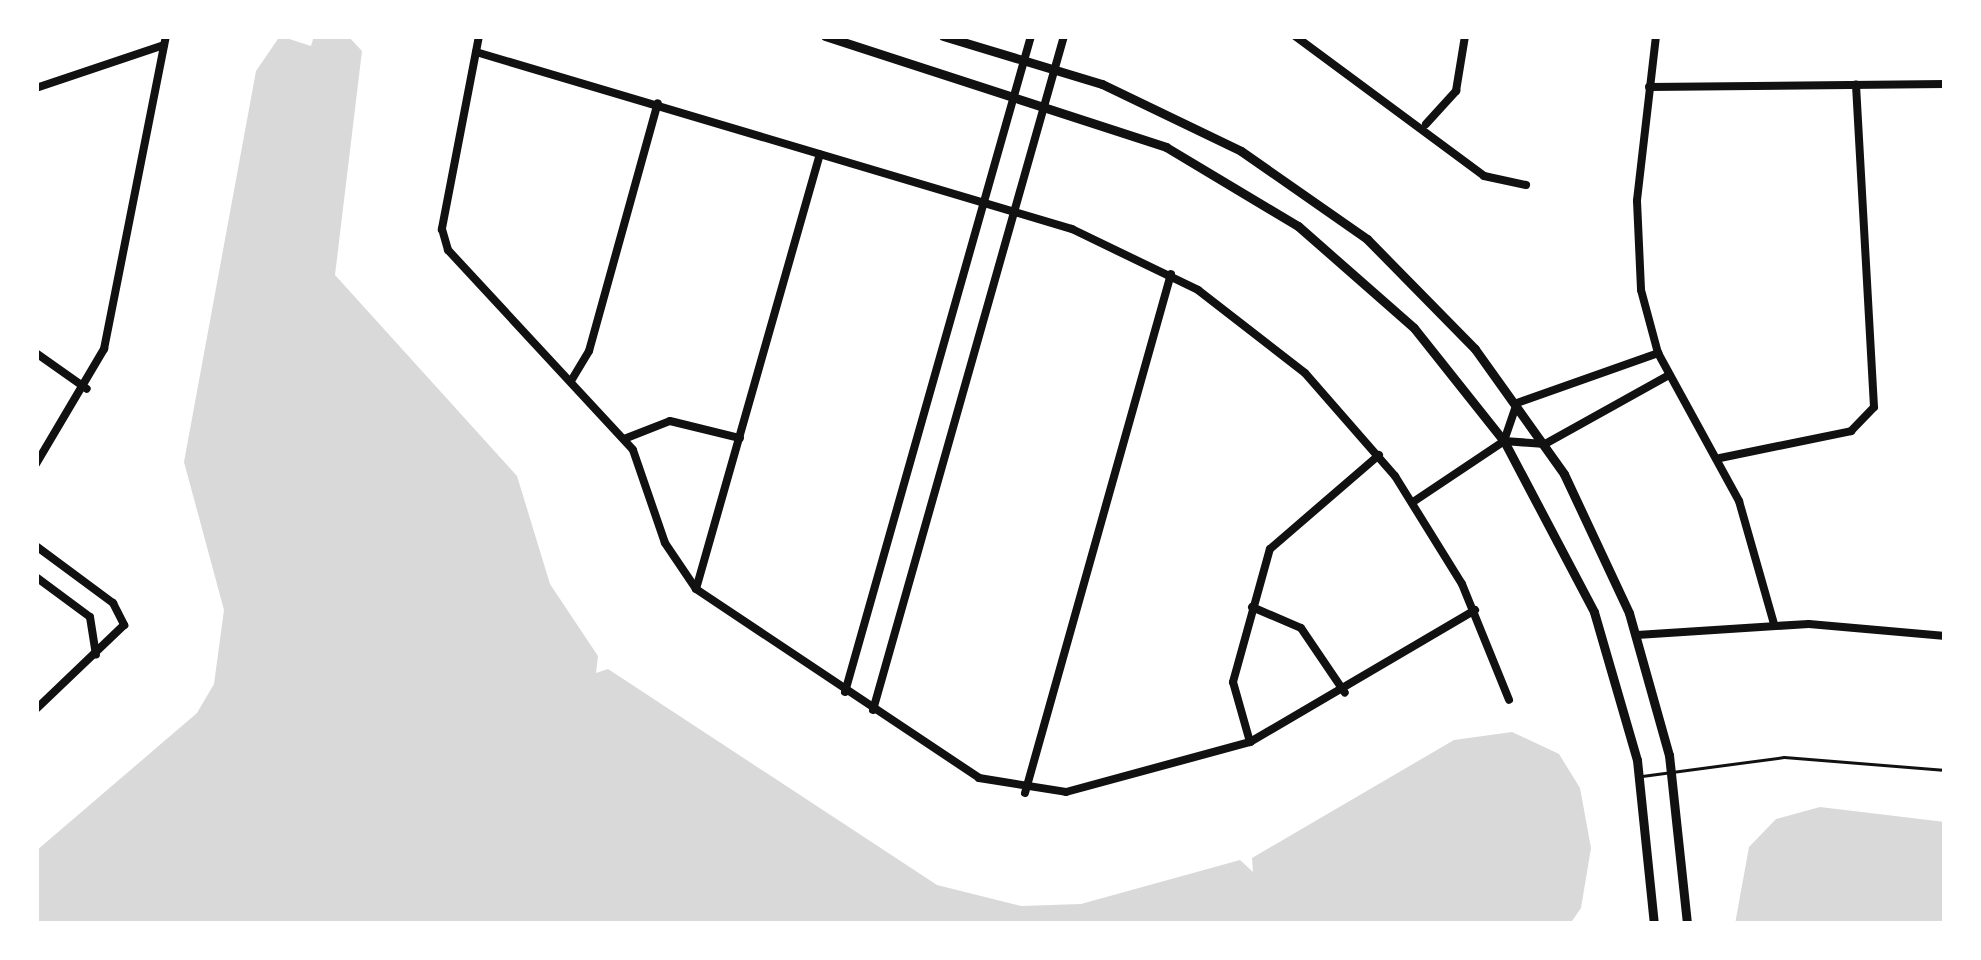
<!DOCTYPE html>
<style>
body{margin:0}
#map{position:relative;width:1981px;height:960px;overflow:hidden;background:#fff;font-family:Commissioner,sans-serif}
div>[style]{position:absolute}
.water>*{inset:0;background:#d9d9d9}
.service>*{height:3px;margin:-1.5px;padding:0 1.5px;transform-origin:1.5px;border-radius:1.5px;background:#111}
.minor>*{height:8px;margin:-4px;padding:0 4px;transform-origin:4px;border-radius:4px;background:#111}
.tertiary>*{height:9px;margin:-4.5px;padding:0 4.5px;transform-origin:4.5px;border-radius:4.5px;background:#111}
span{translate:-50% -50%;white-space:nowrap;text-align:center;line-height:1.15;-webkit-text-stroke:10px #fff;paint-order:stroke}
.frame{position:absolute;inset:0;border:39px solid #fff;pointer-events:none}
</style>
<div id="map">
<div class="water">
<i style="clip-path:polygon(280px 36px,311px 46px,314px 36px,348px 36px,362px 51px,335px 275px,517px 476px,550px 584px,598px 656px,596px 673px,608px 669px,937px 885px,1021px 906px,1081px 904px,1240px 860px,1253px 872px,1252px 858px,1454px 740px,1512px 732px,1559px 754px,1580px 788px,1591px 848px,1581px 908px,1570px 924px,36px 924px,36px 851px,197px 713px,214px 684px,224px 610px,184px 462px,256px 71px)"></i>
<i style="clip-path:polygon(1820px 807px,1945px 822px,1945px 924px,1735px 924px,1749px 847px,1776px 819px)"></i>
</div>
<div class="service">
<i style="left:1642px;top:776px;width:143px;rotate:-7.6deg"></i>
<i style="left:1784px;top:757px;width:162px;rotate:4.6deg"></i>
</div>
<div class="minor">
<i style="left:479px;top:36px;width:197px;rotate:100.9deg"></i>
<i style="left:442px;top:229px;width:22px;rotate:74deg"></i>
<i style="left:448px;top:250px;width:272px;rotate:47.2deg"></i>
<i style="left:633px;top:450px;width:98px;rotate:71deg"></i>
<i style="left:665px;top:543px;width:55px;rotate:56deg"></i>
<i style="left:696px;top:589px;width:340px;rotate:33.7deg"></i>
<i style="left:979px;top:778px;width:88px;rotate:9.1deg"></i>
<i style="left:1066px;top:792px;width:191px;rotate:-15.2deg"></i>
<i style="left:1250px;top:742px;width:261px;rotate:-30.4deg"></i>
<i style="left:1295px;top:36px;width:235px;rotate:36.5deg"></i>
<i style="left:1484px;top:176px;width:43px;rotate:12.1deg"></i>
<i style="left:1656px;top:36px;width:166px;rotate:96.6deg"></i>
<i style="left:1637px;top:201px;width:89px;rotate:87.4deg"></i>
<i style="left:1641px;top:290px;width:65px;rotate:74.9deg"></i>
<i style="left:1658px;top:353px;width:169px;rotate:61.3deg"></i>
<i style="left:1739px;top:501px;width:128px;rotate:74.1deg"></i>
<i style="left:476px;top:52px;width:622px;rotate:16.54deg"></i>
<i style="left:1072px;top:229px;width:140px;rotate:25.8deg"></i>
<i style="left:1198px;top:290px;width:135px;rotate:37.8deg"></i>
<i style="left:1305px;top:373px;width:137px;rotate:48.9deg"></i>
<i style="left:1395px;top:476px;width:127px;rotate:58.2deg"></i>
<i style="left:1462px;top:584px;width:125px;rotate:67.9deg"></i>
<i style="left:1649px;top:87px;width:296px;rotate:-0.6deg"></i>
<i style="left:36px;top:88px;width:135px;rotate:-18.6deg"></i>
<i style="left:1426px;top:124px;width:45px;rotate:-47.7deg"></i>
<i style="left:1456px;top:91px;width:56px;rotate:-80.7deg"></i>
<i style="left:36px;top:353px;width:62px;rotate:35.2deg"></i>
<i style="left:571px;top:381px;width:35px;rotate:-59deg"></i>
<i style="left:589px;top:351px;width:257px;rotate:-74.5deg"></i>
<i style="left:624px;top:439px;width:49px;rotate:-21.4deg"></i>
<i style="left:670px;top:421px;width:72px;rotate:13.7deg"></i>
<i style="left:1504px;top:441px;width:40px;rotate:-71.1deg"></i>
<i style="left:1517px;top:403px;width:150px;rotate:-19.5deg"></i>
<i style="left:1504px;top:441px;width:41px;rotate:4.2deg"></i>
<i style="left:1545px;top:444px;width:142px;rotate:-29.1deg"></i>
<i style="left:1720px;top:458px;width:134px;rotate:-11.6deg"></i>
<i style="left:1851px;top:431px;width:33px;rotate:-46deg"></i>
<i style="left:1874px;top:407px;width:323px;rotate:-93.2deg"></i>
<i style="left:36px;top:464px;width:134px;rotate:-59.4deg"></i>
<i style="left:104px;top:349px;width:319px;rotate:-78.8deg"></i>
<i style="left:1413px;top:502px;width:110px;rotate:-33.8deg"></i>
<i style="left:36px;top:546px;width:96px;rotate:36.5deg"></i>
<i style="left:113px;top:603px;width:25px;rotate:63deg"></i>
<i style="left:124px;top:625px;width:122px;rotate:136.3deg"></i>
<i style="left:36px;top:577px;width:67px;rotate:36.5deg"></i>
<i style="left:90px;top:617px;width:38px;rotate:81deg"></i>
<i style="left:696px;top:589px;width:452px;rotate:-74.1deg"></i>
<i style="left:1252px;top:607px;width:53px;rotate:23.2deg"></i>
<i style="left:1301px;top:628px;width:78px;rotate:55.9deg"></i>
<i style="left:1637px;top:635px;width:172px;rotate:-3.7deg"></i>
<i style="left:1809px;top:624px;width:137px;rotate:5deg"></i>
<i style="left:845px;top:692px;width:682px;rotate:-74.17deg"></i>
<i style="left:873px;top:710px;width:701px;rotate:-74.18deg"></i>
<i style="left:1250px;top:742px;width:62px;rotate:-105.8deg"></i>
<i style="left:1233px;top:682px;width:138px;rotate:-74.5deg"></i>
<i style="left:1270px;top:549px;width:144px;rotate:-40.8deg"></i>
<i style="left:1025px;top:793px;width:539px;rotate:-74.29deg"></i>
</div>
<div class="tertiary">
<i style="left:825px;top:36px;width:359px;rotate:18deg"></i>
<i style="left:1166px;top:147px;width:154px;rotate:30.9deg"></i>
<i style="left:1298px;top:226px;width:154px;rotate:41.3deg"></i>
<i style="left:1414px;top:328px;width:144px;rotate:51.5deg"></i>
<i style="left:1504px;top:441px;width:193px;rotate:62.2deg"></i>
<i style="left:1594px;top:612px;width:154px;rotate:73.8deg"></i>
<i style="left:1637px;top:760px;width:165px;rotate:84.1deg"></i>
<i style="left:943px;top:36px;width:166px;rotate:16.8deg"></i>
<i style="left:1102px;top:84px;width:154px;rotate:25.7deg"></i>
<i style="left:1241px;top:151px;width:154px;rotate:34.9deg"></i>
<i style="left:1367px;top:239px;width:154px;rotate:45.5deg"></i>
<i style="left:1475px;top:349px;width:153px;rotate:54.5deg"></i>
<i style="left:1564px;top:474px;width:153px;rotate:64.9deg"></i>
<i style="left:1629px;top:613px;width:148px;rotate:74.3deg"></i>
<i style="left:1669px;top:755px;width:170px;rotate:83.9deg"></i>
</div>
<div class="frame"></div>
</div>
